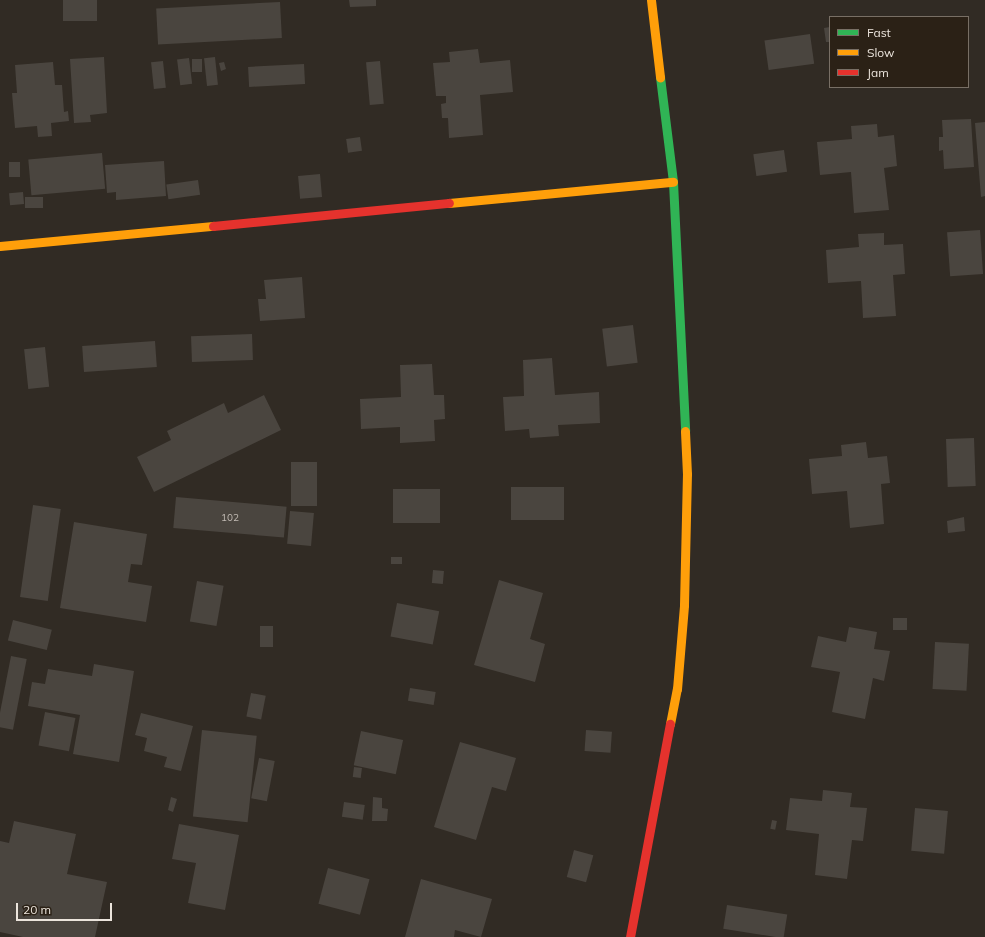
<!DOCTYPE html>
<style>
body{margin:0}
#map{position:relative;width:985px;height:937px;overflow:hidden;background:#312b24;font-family:Mulish,sans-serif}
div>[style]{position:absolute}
.building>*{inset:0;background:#4a453f;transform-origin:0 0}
.fast>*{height:9px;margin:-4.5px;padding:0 4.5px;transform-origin:4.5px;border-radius:4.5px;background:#30b455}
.slow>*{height:9px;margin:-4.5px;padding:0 4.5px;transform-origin:4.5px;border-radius:4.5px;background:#ff9f0a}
.jam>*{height:9px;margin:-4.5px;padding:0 4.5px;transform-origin:4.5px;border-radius:4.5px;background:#e5322d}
span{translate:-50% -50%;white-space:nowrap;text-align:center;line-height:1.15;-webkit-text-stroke:3.5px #2b2116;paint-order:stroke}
.number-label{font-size:10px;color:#c3bcb5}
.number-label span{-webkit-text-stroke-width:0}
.legend{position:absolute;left:829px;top:16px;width:140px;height:72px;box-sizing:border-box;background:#2b2116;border:1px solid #786f65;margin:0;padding:5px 7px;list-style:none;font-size:12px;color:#ebe4dc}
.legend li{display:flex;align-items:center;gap:8px;height:20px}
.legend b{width:20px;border:1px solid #786f65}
.scale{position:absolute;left:16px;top:903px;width:96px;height:18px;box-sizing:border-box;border:2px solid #ebe4dc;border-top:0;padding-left:5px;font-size:12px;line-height:14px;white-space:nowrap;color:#ebe4dc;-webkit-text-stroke:3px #2b2116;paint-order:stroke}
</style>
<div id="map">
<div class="building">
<i style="left:63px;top:0;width:34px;height:21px"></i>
<i style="clip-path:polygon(349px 0,376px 0,376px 6px,350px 7px)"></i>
<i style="left:280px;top:2px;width:36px;height:124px;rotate:87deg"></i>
<i style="clip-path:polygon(830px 27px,830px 42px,826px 42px,824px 28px)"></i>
<i style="left:810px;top:34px;width:30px;height:46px;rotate:82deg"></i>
<i style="clip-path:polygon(478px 49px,480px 63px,510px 60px,513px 92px,480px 95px,483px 135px,449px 138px,448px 118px,442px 118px,441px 104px,446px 103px,446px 96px,436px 96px,433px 63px,450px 62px,449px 52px)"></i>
<i style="clip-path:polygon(104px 57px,107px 113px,90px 115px,91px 122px,74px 123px,70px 59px)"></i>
<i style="left:215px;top:57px;width:28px;height:11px;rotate:84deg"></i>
<i style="left:189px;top:58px;width:26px;height:12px;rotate:83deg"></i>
<i style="left:202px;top:59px;width:13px;height:10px;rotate:90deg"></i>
<i style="left:163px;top:61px;width:27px;height:12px;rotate:84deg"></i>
<i style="left:380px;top:61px;width:43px;height:14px;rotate:85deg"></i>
<i style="clip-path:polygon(53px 62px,55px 85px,62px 85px,64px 112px,68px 111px,69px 121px,51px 123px,52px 136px,38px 137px,37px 126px,15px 128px,12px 93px,17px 93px,15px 65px)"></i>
<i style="clip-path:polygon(224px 62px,226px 69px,221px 71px,219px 63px)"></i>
<i style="left:304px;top:64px;width:20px;height:56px;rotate:87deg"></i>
<i style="clip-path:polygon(971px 119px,974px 167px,944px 169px,943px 150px,939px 151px,939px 137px,943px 137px,942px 120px)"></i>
<i style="clip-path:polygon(985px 122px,985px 196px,981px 197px,975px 123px)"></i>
<i style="clip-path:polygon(877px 124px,878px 137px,894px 135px,897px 166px,884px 168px,889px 210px,854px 213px,851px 172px,820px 175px,817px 142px,852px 139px,851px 126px)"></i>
<i style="left:360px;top:137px;width:14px;height:14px;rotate:82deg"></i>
<i style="left:784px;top:150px;width:22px;height:31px;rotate:82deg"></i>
<i style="left:102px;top:153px;width:36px;height:74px;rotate:85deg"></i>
<i style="clip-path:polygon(164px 161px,166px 196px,116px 200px,116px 192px,107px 193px,105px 165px)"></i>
<i style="left:9px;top:162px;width:11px;height:15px"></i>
<i style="left:320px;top:174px;width:23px;height:22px;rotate:85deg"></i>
<i style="left:198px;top:180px;width:15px;height:32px;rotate:82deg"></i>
<i style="left:23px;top:192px;width:12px;height:14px;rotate:85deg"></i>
<i style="left:25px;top:197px;width:18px;height:11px"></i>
<i style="left:980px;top:230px;width:44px;height:33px;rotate:86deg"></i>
<i style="clip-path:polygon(884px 233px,884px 245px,903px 244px,905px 274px,893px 275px,896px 316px,863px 318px,861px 281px,828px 283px,826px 250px,859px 247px,858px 234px)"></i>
<i style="clip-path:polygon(302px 277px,305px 318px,260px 321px,258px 299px,266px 299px,264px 280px)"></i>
<i style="left:633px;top:325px;width:38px;height:31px;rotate:83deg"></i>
<i style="left:252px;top:334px;width:26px;height:61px;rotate:88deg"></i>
<i style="left:155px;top:341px;width:26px;height:73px;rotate:86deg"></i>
<i style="left:45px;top:347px;width:40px;height:21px;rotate:84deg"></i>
<i style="clip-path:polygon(552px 358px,555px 395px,599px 392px,600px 423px,558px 425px,559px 436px,530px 438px,529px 429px,505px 431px,503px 397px,524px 396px,523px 360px)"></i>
<i style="clip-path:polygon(432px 364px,434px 395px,444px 395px,445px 419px,434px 420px,435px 441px,400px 443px,400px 427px,361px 429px,360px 399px,401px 397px,400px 365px)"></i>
<i style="clip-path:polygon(264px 395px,281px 430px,154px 492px,137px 457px,171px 440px,167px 431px,224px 403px,228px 413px)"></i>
<i style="left:974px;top:438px;width:48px;height:28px;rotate:88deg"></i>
<i style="clip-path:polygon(866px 442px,868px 458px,887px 456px,890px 483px,881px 484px,884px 524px,850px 528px,847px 491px,812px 494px,809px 459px,842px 456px,841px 445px)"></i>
<i style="left:291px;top:462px;width:26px;height:44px"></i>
<i style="left:511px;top:487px;width:53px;height:33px"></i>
<i style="left:393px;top:489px;width:47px;height:34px"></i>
<i style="left:176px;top:497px;width:111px;height:31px;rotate:5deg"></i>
<i style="left:33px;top:505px;width:28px;height:93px;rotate:8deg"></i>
<i style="left:290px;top:511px;width:24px;height:33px;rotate:5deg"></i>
<i style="clip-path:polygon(964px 517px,965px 531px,948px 533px,947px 521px)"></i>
<i style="clip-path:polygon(74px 522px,147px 534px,142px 565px,131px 564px,128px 582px,152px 586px,146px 622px,60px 608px)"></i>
<i style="left:391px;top:557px;width:11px;height:7px"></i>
<i style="left:433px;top:570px;width:11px;height:13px;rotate:5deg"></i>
<i style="clip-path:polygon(499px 580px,543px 593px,530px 639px,545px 644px,535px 682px,474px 665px)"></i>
<i style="left:197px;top:581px;width:27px;height:41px;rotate:10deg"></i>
<i style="left:397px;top:603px;width:43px;height:34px;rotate:11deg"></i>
<i style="left:907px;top:618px;width:12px;height:14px;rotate:90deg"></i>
<i style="left:13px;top:620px;width:40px;height:21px;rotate:14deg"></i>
<i style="left:260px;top:626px;width:13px;height:21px"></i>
<i style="clip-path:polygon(849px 627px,877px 632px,874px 649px,890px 651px,884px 681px,873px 678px,865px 719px,832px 712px,840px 672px,811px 667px,818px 636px,846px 642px)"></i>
<i style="left:935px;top:642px;width:34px;height:47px;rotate:3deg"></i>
<i style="left:11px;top:656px;width:16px;height:72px;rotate:11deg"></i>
<i style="clip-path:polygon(94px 664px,134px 671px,119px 762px,73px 754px,80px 715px,28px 706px,32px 682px,45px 684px,48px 669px,92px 676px)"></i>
<i style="left:410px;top:688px;width:26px;height:13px;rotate:9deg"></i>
<i style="left:251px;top:693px;width:15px;height:24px;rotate:11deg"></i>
<i style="left:45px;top:712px;width:31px;height:34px;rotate:11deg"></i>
<i style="clip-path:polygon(141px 713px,193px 726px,181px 771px,164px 767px,167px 757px,144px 751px,147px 738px,135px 735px)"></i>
<i style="left:202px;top:730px;width:55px;height:87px;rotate:6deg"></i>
<i style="left:586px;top:730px;width:26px;height:21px;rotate:4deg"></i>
<i style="left:361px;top:731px;width:43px;height:35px;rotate:12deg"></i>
<i style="clip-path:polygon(460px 742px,516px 758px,506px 791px,492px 787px,476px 840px,434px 827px)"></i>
<i style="left:259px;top:758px;width:16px;height:41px;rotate:11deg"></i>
<i style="left:354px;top:767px;width:8px;height:10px;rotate:7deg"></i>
<i style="clip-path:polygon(823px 790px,852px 793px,850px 807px,867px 808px,863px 841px,852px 840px,847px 879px,815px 875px,819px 834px,786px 830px,790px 798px,822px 801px)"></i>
<i style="clip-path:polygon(171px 797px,177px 799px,173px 812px,168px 810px)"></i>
<i style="clip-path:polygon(373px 797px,382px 798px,382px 808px,388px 809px,387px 821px,372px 821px)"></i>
<i style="left:344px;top:802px;width:21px;height:15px;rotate:8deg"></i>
<i style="left:915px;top:808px;width:33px;height:43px;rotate:5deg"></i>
<i style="left:772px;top:820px;width:5px;height:9px;rotate:11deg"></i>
<i style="clip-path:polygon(14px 821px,76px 834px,67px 874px,107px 882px,95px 937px,23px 937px,0 932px,0 841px,9px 843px)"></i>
<i style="clip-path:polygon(179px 824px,239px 835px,225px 910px,188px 903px,196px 863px,172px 859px)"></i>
<i style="left:574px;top:850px;width:20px;height:28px;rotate:15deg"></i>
<i style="left:328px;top:868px;width:43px;height:37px;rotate:15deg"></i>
<i style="clip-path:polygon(421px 879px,492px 899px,481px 937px,455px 930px,454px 937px,405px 937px)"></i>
<i style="left:727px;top:905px;width:61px;height:24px;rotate:9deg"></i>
</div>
<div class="fast">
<i style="left:660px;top:77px;width:106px;rotate:82.9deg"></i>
<i style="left:673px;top:182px;width:249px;rotate:87.2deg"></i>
</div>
<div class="slow">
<i style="left:651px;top:0;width:78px;rotate:83.3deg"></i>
<i style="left:449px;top:203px;width:225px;rotate:-5.4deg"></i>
<i style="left:0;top:246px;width:214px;rotate:-5.4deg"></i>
<i style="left:670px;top:724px;width:36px;rotate:-79deg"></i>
<i style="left:677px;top:689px;width:84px;rotate:-85.2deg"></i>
<i style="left:684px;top:605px;width:131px;rotate:-88.7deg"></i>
<i style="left:687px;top:474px;width:43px;rotate:-92.7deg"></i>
</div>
<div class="jam">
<i style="left:213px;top:226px;width:237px;rotate:-5.6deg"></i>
<i style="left:630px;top:937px;width:217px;rotate:-79.4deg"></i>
</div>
<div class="number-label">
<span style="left:230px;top:518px">102</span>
</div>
<ul class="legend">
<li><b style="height:5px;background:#30b455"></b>Fast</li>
<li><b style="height:5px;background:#ff9f0a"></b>Slow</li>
<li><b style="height:5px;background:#e5322d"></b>Jam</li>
</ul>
<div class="scale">20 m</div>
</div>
